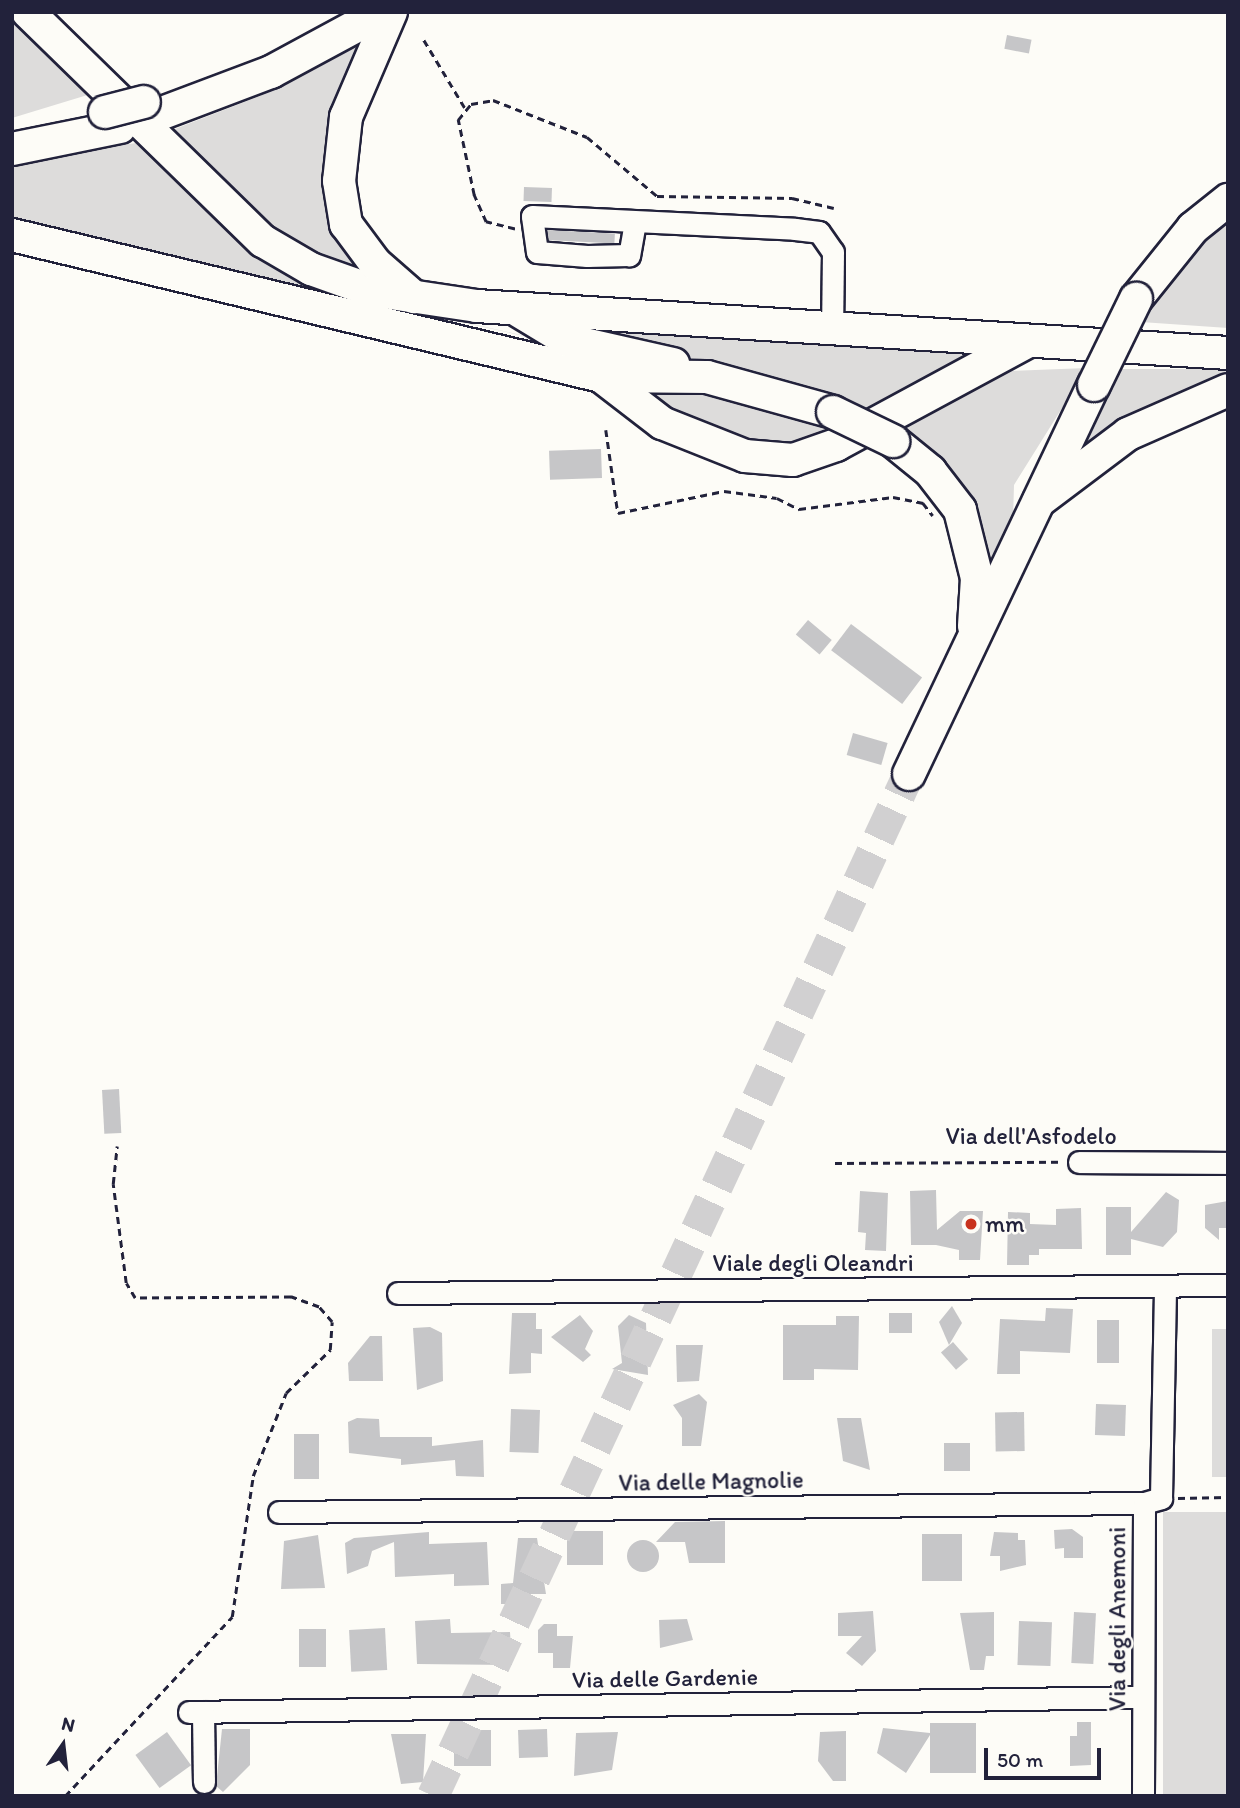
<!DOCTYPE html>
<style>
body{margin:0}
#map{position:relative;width:1240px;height:1808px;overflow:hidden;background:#fdfcf7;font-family:Itim,sans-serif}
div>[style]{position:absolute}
.green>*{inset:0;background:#dddcdb;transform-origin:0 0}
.building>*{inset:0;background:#c6c6c8;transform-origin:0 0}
.round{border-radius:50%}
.highway-tunnel>*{height:32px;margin-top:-16px;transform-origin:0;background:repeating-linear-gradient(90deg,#d1d0d1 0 32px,transparent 0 48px)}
.path>*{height:2.5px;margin-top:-1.25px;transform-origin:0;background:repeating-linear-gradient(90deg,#22223b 0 7px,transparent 0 12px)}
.roads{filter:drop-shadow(2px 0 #22223b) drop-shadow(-2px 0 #22223b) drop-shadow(0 2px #22223b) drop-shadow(0 -2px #22223b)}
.minor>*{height:21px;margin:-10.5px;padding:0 10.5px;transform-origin:10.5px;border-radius:10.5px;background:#fdfcf7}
.highway>*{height:32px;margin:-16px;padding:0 16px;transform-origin:16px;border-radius:16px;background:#fdfcf7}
.bridges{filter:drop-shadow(2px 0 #22223b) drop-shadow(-2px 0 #22223b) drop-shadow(0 2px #22223b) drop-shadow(0 -2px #22223b)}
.highway-bridge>*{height:32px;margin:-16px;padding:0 16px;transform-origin:16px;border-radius:16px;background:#fdfcf7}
.dots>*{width:19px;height:19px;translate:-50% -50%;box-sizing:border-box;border:4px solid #fdfcf7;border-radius:50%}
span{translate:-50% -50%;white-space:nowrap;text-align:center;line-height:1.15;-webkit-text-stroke:5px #fdfcf7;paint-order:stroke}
.street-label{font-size:24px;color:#22223b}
.poi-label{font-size:24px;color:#22223b}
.left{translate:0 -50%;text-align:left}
.frame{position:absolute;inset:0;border:14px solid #22223b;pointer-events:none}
.north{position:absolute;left:28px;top:1710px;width:70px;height:70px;-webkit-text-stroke:5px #fdfcf7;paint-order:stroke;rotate:14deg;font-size:19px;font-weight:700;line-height:28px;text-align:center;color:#22223b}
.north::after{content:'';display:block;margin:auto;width:24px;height:32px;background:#22223b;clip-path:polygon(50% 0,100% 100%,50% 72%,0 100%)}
.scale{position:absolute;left:984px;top:1748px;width:117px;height:32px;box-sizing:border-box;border:4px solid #22223b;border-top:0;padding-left:9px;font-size:21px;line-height:24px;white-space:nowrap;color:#22223b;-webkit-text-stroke:5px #fdfcf7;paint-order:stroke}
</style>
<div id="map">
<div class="green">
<i style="clip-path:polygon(12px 12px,17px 12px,94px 93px,12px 118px)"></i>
<i style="clip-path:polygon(372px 30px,327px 151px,374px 278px,284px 241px,162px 134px,260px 96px)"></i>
<i style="clip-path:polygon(143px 142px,223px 224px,267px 255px,393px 306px,561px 344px,12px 224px,12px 161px)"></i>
<i style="clip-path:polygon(1228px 213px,1228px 328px,1141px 322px,1163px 285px)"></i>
<i style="clip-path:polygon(556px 327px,986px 350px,865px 414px)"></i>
<i style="clip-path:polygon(1087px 368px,1014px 485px,1013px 520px,985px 578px,890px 430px,1007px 371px)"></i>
<i style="clip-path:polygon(1121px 369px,1228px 369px,1228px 379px,1145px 411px,1069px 469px)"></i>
<i style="clip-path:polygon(640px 385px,749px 400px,849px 427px,820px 440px,773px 447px,715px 432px,642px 394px)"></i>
<i style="left:1228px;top:1329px;width:148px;height:16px;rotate:90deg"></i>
<i style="left:1228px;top:1512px;width:284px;height:65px;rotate:90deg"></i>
</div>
<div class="building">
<i style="left:1007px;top:35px;width:25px;height:14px;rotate:11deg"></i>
<i style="left:524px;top:187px;width:28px;height:14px;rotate:2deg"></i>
<i style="left:547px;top:230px;width:68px;height:10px;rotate:3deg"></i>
<i style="left:601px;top:449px;width:29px;height:52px;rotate:88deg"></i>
<i style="left:808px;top:620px;width:31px;height:19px;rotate:40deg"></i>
<i style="left:851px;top:624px;width:89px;height:33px;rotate:37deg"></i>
<i style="left:853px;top:733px;width:36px;height:23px;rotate:16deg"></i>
<i style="left:119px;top:1089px;width:44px;height:17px;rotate:87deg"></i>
<i style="clip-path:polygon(936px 1190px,937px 1230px,960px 1211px,983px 1211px,980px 1260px,959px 1260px,959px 1250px,936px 1245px,911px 1245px,910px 1191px)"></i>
<i style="clip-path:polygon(860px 1191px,888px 1193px,886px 1251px,865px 1250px,866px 1233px,858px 1232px)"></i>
<i style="clip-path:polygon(1166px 1192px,1179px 1200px,1177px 1232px,1163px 1247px,1131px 1239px,1131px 1255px,1106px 1255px,1106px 1207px,1131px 1207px,1131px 1232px)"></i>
<i style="clip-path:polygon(1228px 1201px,1228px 1228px,1219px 1228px,1219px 1240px,1205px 1228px,1205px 1205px)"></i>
<i style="clip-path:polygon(1081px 1208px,1082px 1249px,1039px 1249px,1039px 1255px,1029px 1255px,1029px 1265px,1007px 1265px,1008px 1212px,1030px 1213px,1030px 1224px,1056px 1225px,1056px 1209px)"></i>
<i style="clip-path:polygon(952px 1306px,962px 1323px,949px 1345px,939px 1322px)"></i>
<i style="clip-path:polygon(1046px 1308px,1073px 1309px,1070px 1353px,1020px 1351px,1020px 1374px,997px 1374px,1000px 1319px,1045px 1321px)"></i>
<i style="clip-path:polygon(512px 1313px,536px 1313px,536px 1329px,542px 1329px,542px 1354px,531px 1353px,531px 1373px,509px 1374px)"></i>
<i style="left:912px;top:1313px;width:20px;height:23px;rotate:90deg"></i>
<i style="clip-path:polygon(580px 1315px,593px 1331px,585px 1349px,591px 1355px,583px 1362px,551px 1337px)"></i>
<i style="clip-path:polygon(629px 1315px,646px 1323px,648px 1375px,612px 1369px,622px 1363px,618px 1326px)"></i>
<i style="clip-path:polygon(836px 1316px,859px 1316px,858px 1370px,814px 1369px,814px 1380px,783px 1380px,783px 1325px,836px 1325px)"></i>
<i style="left:1097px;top:1320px;width:22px;height:43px"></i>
<i style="clip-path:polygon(430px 1327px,442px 1333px,443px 1381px,417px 1390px,413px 1328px)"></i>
<i style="clip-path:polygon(370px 1336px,382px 1336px,383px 1381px,349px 1381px,348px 1363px)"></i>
<i style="left:953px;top:1342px;width:23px;height:16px;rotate:49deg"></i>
<i style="clip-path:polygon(676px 1345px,703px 1345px,699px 1381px,677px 1382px)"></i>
<i style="clip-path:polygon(699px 1394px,707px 1402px,701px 1446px,682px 1446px,682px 1418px,673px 1405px)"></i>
<i style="left:1096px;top:1404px;width:30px;height:31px;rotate:2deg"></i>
<i style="left:511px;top:1409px;width:29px;height:43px;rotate:2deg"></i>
<i style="left:1024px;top:1412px;width:39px;height:29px;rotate:89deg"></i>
<i style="clip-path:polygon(357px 1418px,379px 1419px,380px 1437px,432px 1437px,432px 1446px,483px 1440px,484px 1477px,456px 1476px,455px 1460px,401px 1465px,401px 1459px,349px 1453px,348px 1422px)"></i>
<i style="clip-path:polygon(837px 1418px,861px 1418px,870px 1470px,843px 1461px)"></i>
<i style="left:294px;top:1434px;width:25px;height:45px"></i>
<i style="left:944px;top:1443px;width:26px;height:28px"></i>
<i style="clip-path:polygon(725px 1521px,725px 1563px,689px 1563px,685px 1542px,656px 1542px,675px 1522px)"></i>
<i style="clip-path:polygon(1072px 1529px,1083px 1537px,1083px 1558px,1064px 1558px,1064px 1548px,1055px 1549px,1054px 1530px)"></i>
<i style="left:567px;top:1531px;width:36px;height:34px"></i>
<i style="clip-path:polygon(429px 1532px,429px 1544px,487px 1542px,489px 1585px,454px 1586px,454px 1574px,395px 1577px,394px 1542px,372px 1551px,368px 1566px,347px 1574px,345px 1543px,354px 1538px)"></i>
<i style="clip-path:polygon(994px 1532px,1018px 1533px,1018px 1540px,1025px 1540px,1026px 1565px,1000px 1571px,1000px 1556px,990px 1556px)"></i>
<i style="left:922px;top:1534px;width:40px;height:47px"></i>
<i style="clip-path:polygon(318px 1535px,325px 1588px,281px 1589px,284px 1541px)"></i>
<i style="clip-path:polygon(518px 1538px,537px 1538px,546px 1594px,514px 1594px,514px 1604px,501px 1604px,501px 1584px,513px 1583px)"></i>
<i class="round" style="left:627px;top:1540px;width:32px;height:32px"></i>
<i style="clip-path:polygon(873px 1611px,876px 1651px,862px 1666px,846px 1653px,862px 1636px,838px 1636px,838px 1613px)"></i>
<i style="clip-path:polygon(994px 1612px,994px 1656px,986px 1656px,984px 1670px,970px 1670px,960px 1613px)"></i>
<i style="left:1074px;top:1612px;width:22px;height:51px;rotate:3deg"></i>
<i style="clip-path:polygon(450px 1619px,451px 1633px,510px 1632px,512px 1665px,417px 1664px,415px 1621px)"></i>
<i style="clip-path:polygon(687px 1619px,693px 1640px,660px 1648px,659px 1620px)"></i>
<i style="left:1019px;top:1621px;width:33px;height:44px;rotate:2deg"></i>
<i style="clip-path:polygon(544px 1624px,557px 1624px,557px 1636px,573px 1636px,570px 1668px,553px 1668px,553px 1653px,538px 1653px,538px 1630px)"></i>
<i style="left:385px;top:1628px;width:42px;height:36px;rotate:87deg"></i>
<i style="left:299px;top:1629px;width:27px;height:38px"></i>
<i style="clip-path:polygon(1077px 1722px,1091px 1722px,1091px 1765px,1070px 1766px,1070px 1736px,1077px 1736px)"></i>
<i style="clip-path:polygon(930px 1723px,976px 1723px,976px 1773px,930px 1773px,930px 1735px,906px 1773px,877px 1753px,883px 1728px,930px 1733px)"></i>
<i style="clip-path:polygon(222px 1729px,250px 1729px,250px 1765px,223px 1792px,216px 1786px)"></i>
<i style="left:547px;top:1729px;width:28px;height:29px;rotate:88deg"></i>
<i style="left:454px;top:1730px;width:37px;height:36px"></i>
<i style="clip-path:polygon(846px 1731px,846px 1781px,833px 1781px,818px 1761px,820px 1732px)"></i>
<i style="left:167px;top:1732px;width:41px;height:39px;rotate:54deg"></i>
<i style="clip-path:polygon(618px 1732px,612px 1770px,574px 1776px,576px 1733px)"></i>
<i style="clip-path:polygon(391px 1734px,426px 1734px,423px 1782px,401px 1784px)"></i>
</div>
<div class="highway-tunnel">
<i style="left:433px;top:1796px;width:1127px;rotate:-65.03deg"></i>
</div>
<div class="path">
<i style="left:424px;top:40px;width:79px;rotate:58.9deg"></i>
<i style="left:515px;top:229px;width:30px;rotate:-166deg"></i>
<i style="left:486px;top:222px;width:30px;rotate:-114deg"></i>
<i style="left:474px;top:195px;width:77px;rotate:-102deg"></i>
<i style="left:458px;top:120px;width:21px;rotate:-51deg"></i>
<i style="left:471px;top:104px;width:22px;rotate:-10deg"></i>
<i style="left:493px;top:100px;width:101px;rotate:21.5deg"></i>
<i style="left:587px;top:137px;width:92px;rotate:40.1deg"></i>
<i style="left:657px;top:196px;width:135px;rotate:0.8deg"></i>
<i style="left:792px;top:198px;width:43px;rotate:13.4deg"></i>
<i style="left:606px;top:430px;width:84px;rotate:81.8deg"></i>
<i style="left:618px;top:513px;width:108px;rotate:-11.7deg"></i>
<i style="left:724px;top:491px;width:53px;rotate:7.5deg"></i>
<i style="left:777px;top:498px;width:25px;rotate:27deg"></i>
<i style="left:799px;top:509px;width:95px;rotate:-7.3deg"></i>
<i style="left:893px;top:497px;width:31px;rotate:11deg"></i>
<i style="left:923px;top:503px;width:16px;rotate:52deg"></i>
<i style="left:835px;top:1163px;width:227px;rotate:-0.3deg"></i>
<i style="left:1178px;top:1498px;width:50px;rotate:-1.1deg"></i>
<i style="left:65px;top:1796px;width:245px;rotate:-47deg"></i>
<i style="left:232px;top:1617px;width:143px;rotate:-81.5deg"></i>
<i style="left:253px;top:1476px;width:89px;rotate:-68.3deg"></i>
<i style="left:286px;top:1393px;width:62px;rotate:-44.3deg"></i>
<i style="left:330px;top:1350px;width:28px;rotate:-86deg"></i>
<i style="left:332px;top:1322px;width:20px;rotate:-131deg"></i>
<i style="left:319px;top:1307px;width:30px;rotate:-160deg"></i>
<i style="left:291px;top:1297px;width:156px;rotate:179.6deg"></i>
<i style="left:135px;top:1298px;width:17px;rotate:-121deg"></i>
<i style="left:126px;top:1283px;width:100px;rotate:-97.5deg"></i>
<i style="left:113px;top:1184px;width:38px;rotate:-84deg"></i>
</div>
<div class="roads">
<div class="minor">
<i style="left:635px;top:222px;width:34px;rotate:100deg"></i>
<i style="left:629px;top:255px;width:42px;rotate:178.6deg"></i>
<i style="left:587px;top:256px;width:50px;rotate:-175.4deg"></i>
<i style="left:537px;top:252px;width:36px;rotate:-98deg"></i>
<i style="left:532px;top:216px;width:263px;rotate:2.8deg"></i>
<i style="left:795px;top:229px;width:24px;rotate:7deg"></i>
<i style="left:819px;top:232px;width:24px;rotate:55deg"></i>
<i style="left:833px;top:252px;width:77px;rotate:90.7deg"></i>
<i style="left:1079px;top:1162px;width:149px;rotate:0.4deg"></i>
<i style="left:398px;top:1293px;width:830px;rotate:-0.55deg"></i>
<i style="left:279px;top:1512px;width:865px;rotate:-0.6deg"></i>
<i style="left:189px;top:1712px;width:953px;rotate:-0.9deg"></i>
<i style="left:203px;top:1712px;width:70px;rotate:89.2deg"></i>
<i style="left:1143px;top:1796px;width:293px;rotate:-89.8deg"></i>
<i style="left:1144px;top:1503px;width:18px;rotate:-16deg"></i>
<i style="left:1161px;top:1498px;width:211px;rotate:-88.9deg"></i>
</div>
<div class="highway">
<i style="left:28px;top:12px;width:328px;rotate:44.3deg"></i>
<i style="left:263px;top:241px;width:56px;rotate:30.3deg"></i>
<i style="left:311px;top:269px;width:63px;rotate:19.6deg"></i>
<i style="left:370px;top:290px;width:108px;rotate:8.5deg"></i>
<i style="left:477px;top:306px;width:752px;rotate:3.58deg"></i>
<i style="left:391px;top:12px;width:114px;rotate:113.2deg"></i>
<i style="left:346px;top:117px;width:64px;rotate:96.2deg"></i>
<i style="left:339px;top:181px;width:44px;rotate:80.8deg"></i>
<i style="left:346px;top:224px;width:49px;rotate:53.4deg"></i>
<i style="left:375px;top:263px;width:52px;rotate:41.1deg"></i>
<i style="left:157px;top:115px;width:122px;rotate:-20.7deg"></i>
<i style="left:271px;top:72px;width:126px;rotate:-28.4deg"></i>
<i style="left:12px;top:149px;width:110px;rotate:-11.5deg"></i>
<i style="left:12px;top:235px;width:606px;rotate:13.46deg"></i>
<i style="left:601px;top:376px;width:106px;rotate:0.5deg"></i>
<i style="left:707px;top:377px;width:131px;rotate:15.5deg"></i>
<i style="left:1136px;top:299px;width:91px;rotate:-51.2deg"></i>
<i style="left:1193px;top:228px;width:45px;rotate:-38.7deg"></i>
<i style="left:519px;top:311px;width:56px;rotate:31.1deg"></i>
<i style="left:567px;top:340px;width:109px;rotate:12.8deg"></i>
<i style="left:601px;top:376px;width:77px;rotate:37.6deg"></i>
<i style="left:662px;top:423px;width:89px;rotate:21.7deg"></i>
<i style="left:745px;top:456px;width:48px;rotate:4.8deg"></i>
<i style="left:793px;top:460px;width:46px;rotate:-19.2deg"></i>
<i style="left:836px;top:445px;width:218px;rotate:-28.4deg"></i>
<i style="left:893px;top:441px;width:48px;rotate:39deg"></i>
<i style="left:930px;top:471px;width:49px;rotate:52.4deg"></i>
<i style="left:960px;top:510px;width:70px;rotate:76deg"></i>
<i style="left:977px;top:578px;width:48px;rotate:93.6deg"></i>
<i style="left:1039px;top:501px;width:111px;rotate:-37deg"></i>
<i style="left:1128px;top:434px;width:109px;rotate:-23.7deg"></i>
<i style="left:909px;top:774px;width:431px;rotate:-64.6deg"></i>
</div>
</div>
<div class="bridges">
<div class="highway-bridge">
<i style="left:105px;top:112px;width:40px;rotate:-14.4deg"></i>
<i style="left:1094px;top:385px;width:96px;rotate:-64deg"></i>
<i style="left:833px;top:412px;width:67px;rotate:25.8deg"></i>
</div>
</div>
<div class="dots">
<i style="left:971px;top:1224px;background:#c8321e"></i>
</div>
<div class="street-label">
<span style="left:1031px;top:1136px">Via dell'Asfodelo</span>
<span style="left:813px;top:1263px">Viale degli Oleandri</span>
<span style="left:711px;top:1481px;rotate:-1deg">Via delle Magnolie</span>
<span style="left:1117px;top:1619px;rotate:-90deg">Via degli Anemoni</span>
<span style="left:665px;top:1678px;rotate:-1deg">Via delle Gardenie</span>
</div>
<div class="poi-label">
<span class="left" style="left:985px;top:1224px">mm</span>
</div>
<div class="frame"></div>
<div class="north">N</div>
<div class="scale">50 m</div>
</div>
